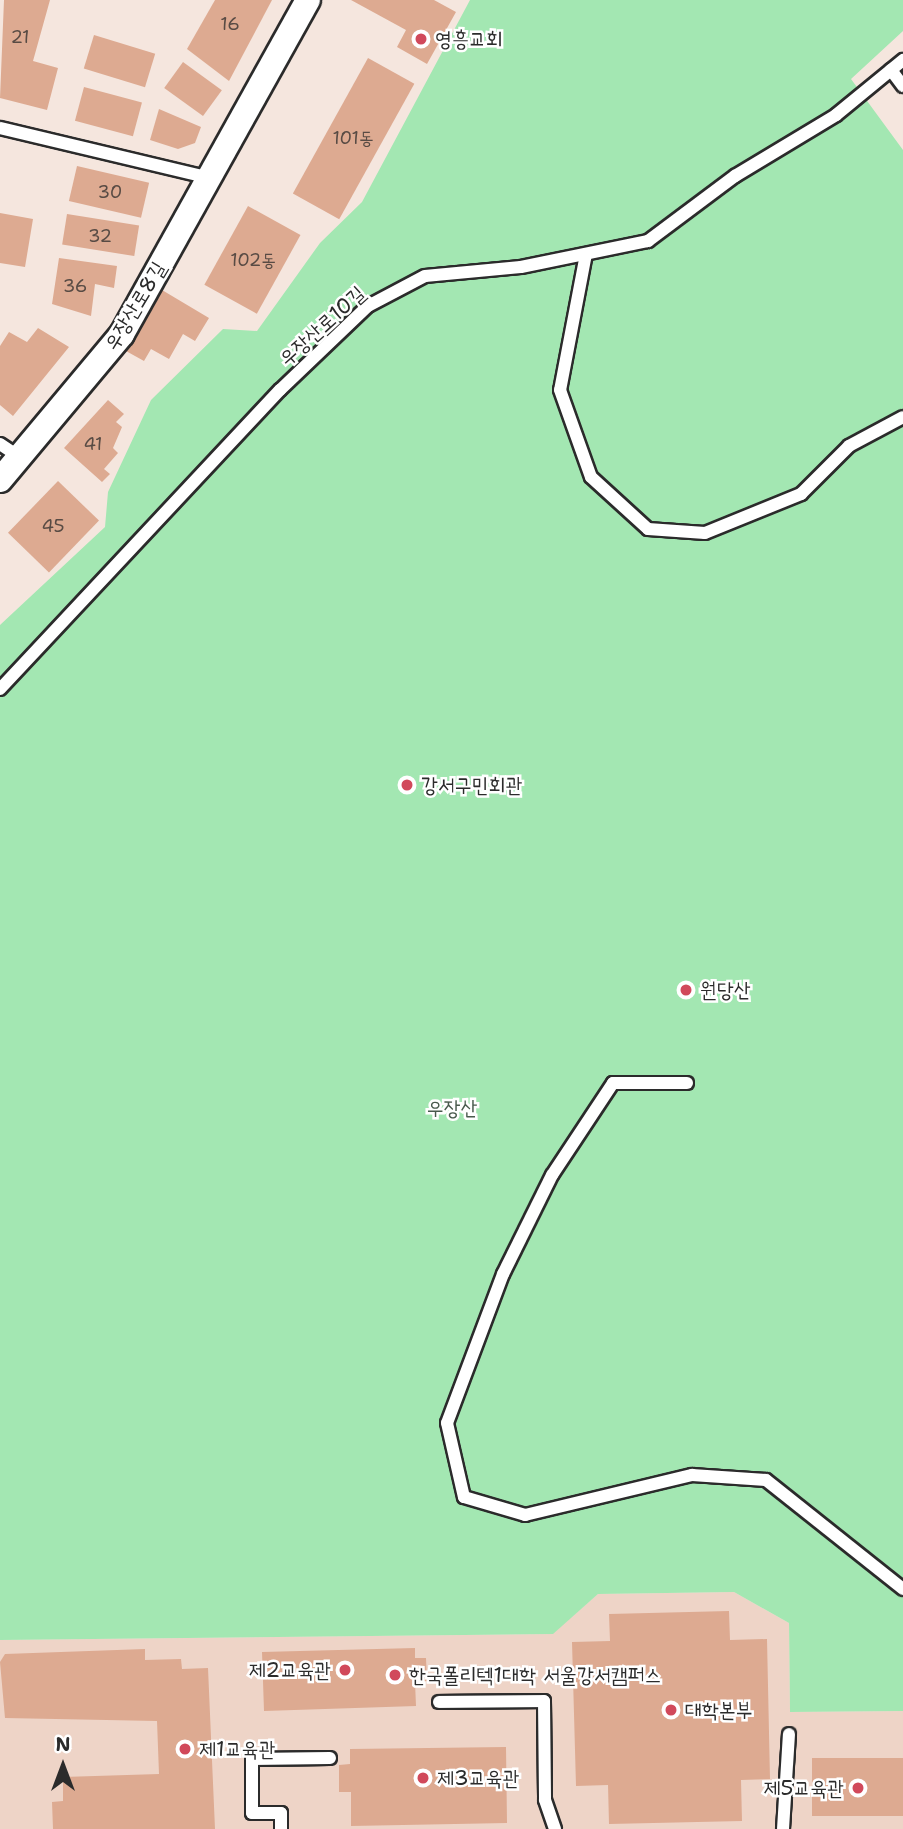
<!DOCTYPE html>
<meta charset="utf-8">
<style>
body{margin:0}
#map{position:relative;width:903px;height:1829px;overflow:hidden;background:#f5e6de;font-family:"Shantell Sans","Poor Story",sans-serif}
div>[style]{position:absolute}
.built>*{inset:0;background:#eed4c7}
.green>*{inset:0;background:#a3e7b2}
.building>*{inset:0;background:#ddaa91;transform-origin:0 0}
.roads{filter:drop-shadow(2px 0 #2b2b2b) drop-shadow(-2px 0 #2b2b2b) drop-shadow(0 2px #2b2b2b) drop-shadow(0 -2px #2b2b2b)}
.service>*{height:12px;margin:-6px;padding:0 6px;transform-origin:6px;border-radius:6px;background:#fff}
.minor>*{height:24px;margin:-12px;padding:0 12px;transform-origin:12px;border-radius:12px;background:#fff}
.dots>*{width:19px;height:19px;translate:-50% -50%;box-sizing:border-box;border:4px solid #fff;border-radius:50%}
span{translate:-50% -50%;white-space:nowrap;text-align:center;line-height:1.15;-webkit-text-stroke:5px #fff;paint-order:stroke}
.number-label{font-size:18px;color:#584b44}
.number-label span{-webkit-text-stroke-width:0}
.poi-label{font-size:21px;color:#2b2b2b}
.left{translate:0 -50%;text-align:left}
.right{translate:-100% -50%;text-align:right}
.street-label{font-size:21px;color:#2b2b2b}
.park-label{font-size:21px;color:#495a4d}
.north{position:absolute;left:28px;top:1731px;width:70px;height:70px;-webkit-text-stroke:5px #fff;paint-order:stroke;rotate:0deg;font-size:19px;font-weight:700;line-height:28px;text-align:center;color:#2b2b2b}
.north::after{content:'';display:block;margin:auto;width:24px;height:32px;background:#2b2b2b;clip-path:polygon(50% 0,100% 100%,50% 72%,0 100%)}
</style>
<div id="map">
<div class="built">
<i style="clip-path:polygon(734px 1592px,789px 1623px,790px 1712px,903px 1711px,903px 1829px,0 1829px,0 1640px,552px 1634px,598px 1594px)"></i>
</div>
<div class="green">
<i style="clip-path:polygon(470px 0,903px 0,903px 31px,851px 79px,903px 150px,903px 1711px,790px 1712px,789px 1623px,734px 1592px,598px 1594px,553px 1634px,0 1640px,0 625px,105px 527px,108px 492px,151px 400px,223px 329px,257px 331px,320px 243px,362px 202px)"></i>
</div>
<div class="building">
<i style="clip-path:polygon(4px 0,50px 0,33px 61px,58px 68px,47px 110px,0 98px)"></i>
<i style="clip-path:polygon(215px 0,272px 0,229px 81px,187px 49px)"></i>
<i style="clip-path:polygon(351px 0,434px 0,456px 12px,427px 64px,397px 47px,406px 30px)"></i>
<i style="left:94px;top:35px;width:64px;height:35px;rotate:17deg"></i>
<i style="left:368px;top:58px;width:53px;height:155px;rotate:29deg"></i>
<i style="left:183px;top:62px;width:48px;height:32px;rotate:36deg"></i>
<i style="left:84px;top:87px;width:60px;height:35px;rotate:15deg"></i>
<i style="clip-path:polygon(159px 109px,201px 127px,195px 143px,178px 149px,150px 140px)"></i>
<i style="left:77px;top:166px;width:74px;height:36px;rotate:13deg"></i>
<i style="left:248px;top:206px;width:60px;height:90px;rotate:29deg"></i>
<i style="clip-path:polygon(0 213px,33px 219px,25px 267px,0 263px)"></i>
<i style="left:67px;top:214px;width:73px;height:31px;rotate:9deg"></i>
<i style="clip-path:polygon(59px 258px,117px 266px,114px 288px,95px 284px,91px 316px,52px 304px)"></i>
<i style="clip-path:polygon(162px 290px,209px 318px,195px 341px,183px 334px,169px 359px,151px 349px,144px 361px,126px 351px)"></i>
<i style="clip-path:polygon(38px 328px,69px 347px,13px 416px,0 405px,0 346px,9px 332px,27px 342px)"></i>
<i style="clip-path:polygon(108px 400px,124px 414px,116px 422px,122px 427px,113px 448px,118px 453px,104px 469px,110px 474px,102px 482px,64px 448px)"></i>
<i style="left:58px;top:481px;width:57px;height:72px;rotate:44deg"></i>
<i style="clip-path:polygon(729px 1611px,730px 1640px,767px 1639px,770px 1779px,741px 1780px,742px 1821px,609px 1824px,608px 1785px,576px 1786px,572px 1642px,610px 1641px,609px 1614px)"></i>
<i style="clip-path:polygon(415px 1648px,415px 1658px,426px 1658px,427px 1681px,415px 1682px,416px 1706px,264px 1711px,262px 1652px)"></i>
<i style="clip-path:polygon(145px 1649px,145px 1660px,181px 1659px,182px 1669px,208px 1668px,215px 1829px,53px 1829px,52px 1802px,63px 1801px,63px 1777px,159px 1774px,157px 1721px,5px 1718px,0 1662px,5px 1654px)"></i>
<i style="clip-path:polygon(506px 1747px,507px 1823px,351px 1826px,351px 1792px,339px 1792px,339px 1765px,350px 1764px,350px 1749px)"></i>
<i style="left:903px;top:1758px;width:58px;height:91px;rotate:90deg"></i>
</div>
<div class="roads">
<div class="service">
<i style="left:891px;top:70px;width:20px;rotate:53deg"></i>
<i style="left:0;top:128px;width:216px;rotate:13.4deg"></i>
<i style="left:586px;top:254px;width:138px;rotate:100.8deg"></i>
<i style="left:560px;top:390px;width:92px;rotate:70.4deg"></i>
<i style="left:591px;top:477px;width:77px;rotate:42.4deg"></i>
<i style="left:648px;top:529px;width:57px;rotate:4deg"></i>
<i style="left:705px;top:533px;width:104px;rotate:-22.1deg"></i>
<i style="left:801px;top:494px;width:68px;rotate:-45deg"></i>
<i style="left:849px;top:446px;width:61px;rotate:-28.2deg"></i>
<i style="left:0;top:444px;width:27px;rotate:34deg"></i>
<i style="left:0;top:689px;width:410px;rotate:-46.9deg"></i>
<i style="left:280px;top:390px;width:122px;rotate:-43.7deg"></i>
<i style="left:368px;top:306px;width:64px;rotate:-27.8deg"></i>
<i style="left:425px;top:276px;width:96px;rotate:-5.4deg"></i>
<i style="left:521px;top:267px;width:130px;rotate:-11.6deg"></i>
<i style="left:648px;top:241px;width:109px;rotate:-36.8deg"></i>
<i style="left:735px;top:176px;width:118px;rotate:-31.1deg"></i>
<i style="left:836px;top:115px;width:87px;rotate:-39.4deg"></i>
<i style="left:687px;top:1083px;width:74px;rotate:180deg"></i>
<i style="left:613px;top:1083px;width:110px;rotate:123.5deg"></i>
<i style="left:552px;top:1175px;width:110px;rotate:116.3deg"></i>
<i style="left:503px;top:1274px;width:159px;rotate:110.6deg"></i>
<i style="left:447px;top:1423px;width:76px;rotate:77.1deg"></i>
<i style="left:464px;top:1497px;width:64px;rotate:16.4deg"></i>
<i style="left:525px;top:1515px;width:172px;rotate:-13.5deg"></i>
<i style="left:692px;top:1475px;width:74px;rotate:3.9deg"></i>
<i style="left:766px;top:1480px;width:175px;rotate:38.5deg"></i>
<i style="left:439px;top:1702px;width:105px;rotate:-0.5deg"></i>
<i style="left:544px;top:1701px;width:99px;rotate:89.4deg"></i>
<i style="left:545px;top:1800px;width:31px;rotate:71deg"></i>
<i style="left:281px;top:1829px;width:16px;rotate:-90deg"></i>
<i style="left:281px;top:1813px;width:29px;rotate:180deg"></i>
<i style="left:252px;top:1813px;width:54px;rotate:-90deg"></i>
<i style="left:252px;top:1759px;width:78px;rotate:-0.7deg"></i>
<i style="left:783px;top:1829px;width:95px;rotate:-86.4deg"></i>
</div>
<div class="minor">
<i style="left:0;top:480px;width:190px;rotate:-50.1deg"></i>
<i style="left:122px;top:334px;width:382px;rotate:-60.9deg"></i>
</div>
</div>
<div class="dots">
<i style="left:421px;top:39px;background:#d1495b"></i>
<i style="left:407px;top:785px;background:#d1495b"></i>
<i style="left:686px;top:990px;background:#d1495b"></i>
<i style="left:345px;top:1670px;background:#d1495b"></i>
<i style="left:395px;top:1675px;background:#d1495b"></i>
<i style="left:671px;top:1710px;background:#d1495b"></i>
<i style="left:185px;top:1749px;background:#d1495b"></i>
<i style="left:423px;top:1778px;background:#d1495b"></i>
<i style="left:858px;top:1788px;background:#d1495b"></i>
</div>
<div class="number-label">
<span style="left:230px;top:24px">16</span>
<span style="left:20px;top:37px">21</span>
<span style="left:353px;top:138px">101동</span>
<span style="left:110px;top:192px">30</span>
<span style="left:100px;top:236px">32</span>
<span style="left:253px;top:260px">102동</span>
<span style="left:75px;top:286px">36</span>
<span style="left:93px;top:444px">41</span>
<span style="left:53px;top:526px">45</span>
</div>
<div class="poi-label">
<span class="left" style="left:435px;top:39px">영흥교회</span>
<span class="left" style="left:421px;top:785px">강서구민회관</span>
<span class="left" style="left:700px;top:990px">원당산</span>
<span class="right" style="left:331px;top:1670px">제2교육관</span>
<span class="left" style="left:409px;top:1675px">한국폴리텍1대학 서울강서캠퍼스</span>
<span class="left" style="left:685px;top:1710px">대학본부</span>
<span class="left" style="left:199px;top:1749px">제1교육관</span>
<span class="left" style="left:437px;top:1778px">제3교육관</span>
<span class="right" style="left:844px;top:1788px">제5교육관</span>
</div>
<div class="street-label">
<span style="left:135px;top:306px;rotate:-59deg">우장산로8길</span>
<span style="left:322px;top:326px;rotate:-42deg">우장산로10길</span>
</div>
<div class="park-label">
<span style="left:452px;top:1108px">우장산</span>
</div>
<div class="north">N</div>
</div>
